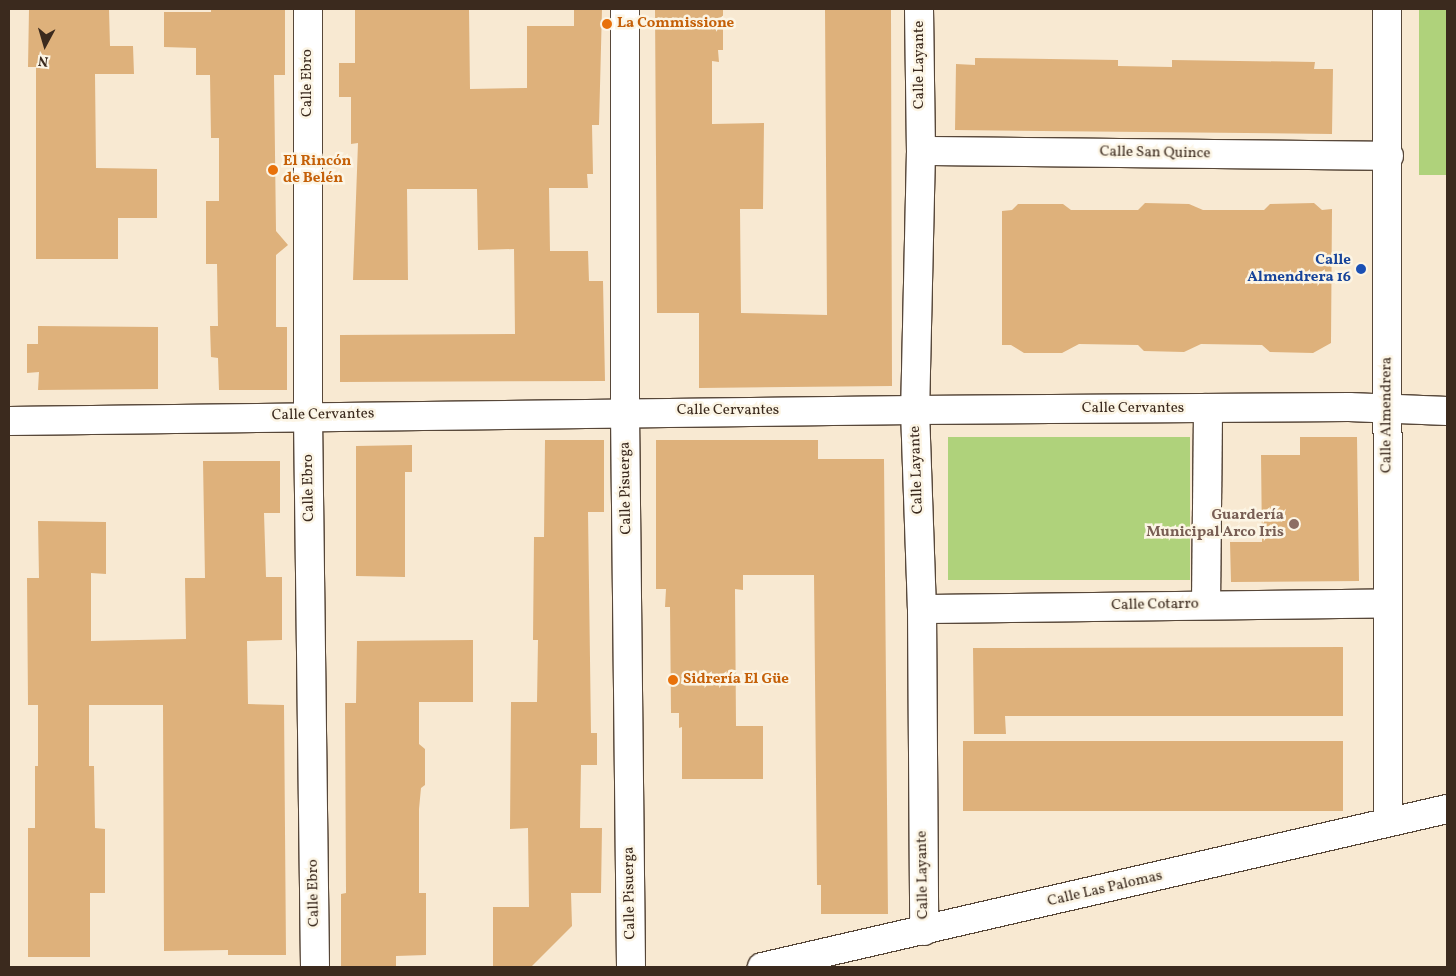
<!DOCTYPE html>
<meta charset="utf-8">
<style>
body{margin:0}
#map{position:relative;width:1456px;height:976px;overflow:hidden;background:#f8e9d2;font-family:Vollkorn,serif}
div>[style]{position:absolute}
.green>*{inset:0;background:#afd27b;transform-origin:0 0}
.building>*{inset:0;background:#deb17b;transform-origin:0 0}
.roads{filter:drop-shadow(1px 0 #574739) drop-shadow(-1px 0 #574739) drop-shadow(0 1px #574739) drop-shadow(0 -1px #574739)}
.minor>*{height:28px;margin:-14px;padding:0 14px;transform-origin:14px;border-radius:14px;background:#fff}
.dots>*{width:14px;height:14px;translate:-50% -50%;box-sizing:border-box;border:2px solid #fcf5e5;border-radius:50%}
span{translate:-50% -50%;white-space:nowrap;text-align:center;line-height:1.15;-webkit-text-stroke:5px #fcf5e5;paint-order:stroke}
.food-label{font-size:15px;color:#c56008;font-weight:700}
.left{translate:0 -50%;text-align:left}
.street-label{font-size:15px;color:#3b2a1e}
.transit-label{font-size:15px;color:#164399;font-weight:700}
.right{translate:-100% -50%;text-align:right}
.education-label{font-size:15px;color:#785e54;font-weight:700}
.frame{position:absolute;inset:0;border:10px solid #3b2a1e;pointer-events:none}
.north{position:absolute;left:20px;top:20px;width:50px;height:50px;-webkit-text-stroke:4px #fcf5e5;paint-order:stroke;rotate:186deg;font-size:14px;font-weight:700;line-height:20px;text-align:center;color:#3b2a1e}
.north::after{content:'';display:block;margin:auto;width:18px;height:22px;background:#3b2a1e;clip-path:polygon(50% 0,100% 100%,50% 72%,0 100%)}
</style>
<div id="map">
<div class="green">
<i style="left:1419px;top:9px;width:28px;height:166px"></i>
<i style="left:1190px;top:437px;width:143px;height:242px;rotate:90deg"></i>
</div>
<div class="building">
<i style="clip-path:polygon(29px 9px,109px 9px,110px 46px,133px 46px,134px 74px,95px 74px,96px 168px,157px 169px,157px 218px,118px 218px,118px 259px,36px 259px,36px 67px,28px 67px)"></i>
<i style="clip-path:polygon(211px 9px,285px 9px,285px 75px,274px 75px,276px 231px,288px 245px,276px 255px,276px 327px,287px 327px,287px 390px,219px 390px,218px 358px,211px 357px,210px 326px,218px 326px,217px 264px,206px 264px,206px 201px,219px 201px,219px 138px,211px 138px,210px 75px,196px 75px,196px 48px,164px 47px,164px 12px,211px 12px)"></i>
<i style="clip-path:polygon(355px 9px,469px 9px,470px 89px,527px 88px,527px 26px,574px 26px,574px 9px,602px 9px,599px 125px,592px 125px,593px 174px,587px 174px,588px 188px,549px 188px,550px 251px,588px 251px,589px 281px,603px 281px,605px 381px,340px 382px,340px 335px,515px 334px,514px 249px,478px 250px,477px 189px,407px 189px,408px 280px,353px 280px,358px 143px,351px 144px,351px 97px,339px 97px,339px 63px,355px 63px)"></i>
<i style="clip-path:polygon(655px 9px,723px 9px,723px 50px,718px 50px,719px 62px,712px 61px,712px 124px,764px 123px,763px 209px,740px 209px,741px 313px,827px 315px,825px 9px,891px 9px,892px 386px,699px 388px,699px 313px,657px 313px)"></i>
<i style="clip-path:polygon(975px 58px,1118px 60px,1118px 66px,1172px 67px,1172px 60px,1315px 62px,1314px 69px,1333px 69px,1332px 134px,955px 130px,956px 64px,975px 65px)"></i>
<i style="clip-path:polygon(1145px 203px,1189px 204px,1203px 210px,1264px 210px,1270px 204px,1314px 203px,1322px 210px,1332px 209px,1331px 343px,1313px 353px,1270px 352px,1262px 345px,1201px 344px,1184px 352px,1144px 351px,1138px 345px,1079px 344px,1062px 353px,1024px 353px,1011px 345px,1002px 345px,1002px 211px,1012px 210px,1018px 204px,1063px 204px,1071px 210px,1138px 210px)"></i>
<i style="clip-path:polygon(38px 326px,158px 327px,158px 389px,38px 390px,39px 372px,27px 373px,27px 344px,38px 344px)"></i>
<i style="clip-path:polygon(1300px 437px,1357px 437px,1359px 581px,1231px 582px,1230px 542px,1262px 542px,1261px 455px,1300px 455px)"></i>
<i style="clip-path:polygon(545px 440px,604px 440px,604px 512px,588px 512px,591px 733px,597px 733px,597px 765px,581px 765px,580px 828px,602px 828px,601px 893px,571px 893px,572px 926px,531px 967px,493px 967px,493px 907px,529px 907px,528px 828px,510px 829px,511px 702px,537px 702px,538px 640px,533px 640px,534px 537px,544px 537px)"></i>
<i style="clip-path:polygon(656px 440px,818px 440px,818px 459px,884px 459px,888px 914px,821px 914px,821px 885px,817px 885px,814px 575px,743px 575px,743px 590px,735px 589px,736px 726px,763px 726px,763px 779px,682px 779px,682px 727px,679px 728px,679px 713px,671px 713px,670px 607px,665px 607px,666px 589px,656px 589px)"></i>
<i style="clip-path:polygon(412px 445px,412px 472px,405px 472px,405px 577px,356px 576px,356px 446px)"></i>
<i style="clip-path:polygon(203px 461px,280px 461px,280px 513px,264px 513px,266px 577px,282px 577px,282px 640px,247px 641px,248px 704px,284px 705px,286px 955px,228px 955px,228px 950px,164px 951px,163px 705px,89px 705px,89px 766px,94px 766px,95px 828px,105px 829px,105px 893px,90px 893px,90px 957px,28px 957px,28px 828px,35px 828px,35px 766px,38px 766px,38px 705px,28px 705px,27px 578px,39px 578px,38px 521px,106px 522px,106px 574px,91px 573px,91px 641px,186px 639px,185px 578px,205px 578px)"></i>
<i style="clip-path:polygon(473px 640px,473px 702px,419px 702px,419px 744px,425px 749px,425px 785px,421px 788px,419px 809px,419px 893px,426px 893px,426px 955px,396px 956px,396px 967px,341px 967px,341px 894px,346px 893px,345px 703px,356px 703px,357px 641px)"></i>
<i style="clip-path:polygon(1343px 647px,1343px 716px,1005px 716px,1006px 734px,974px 734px,973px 648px)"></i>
<i style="left:1343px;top:741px;width:70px;height:380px;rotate:90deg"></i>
</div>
<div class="roads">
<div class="minor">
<i style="left:308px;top:9px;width:407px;rotate:90deg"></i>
<i style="left:308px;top:416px;width:551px;rotate:89.27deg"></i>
<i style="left:625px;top:9px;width:403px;rotate:90deg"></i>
<i style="left:625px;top:412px;width:555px;rotate:89.38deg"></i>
<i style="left:919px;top:9px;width:142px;rotate:89.2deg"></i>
<i style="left:921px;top:151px;width:259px;rotate:91.3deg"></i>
<i style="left:915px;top:410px;width:199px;rotate:88deg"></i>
<i style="left:922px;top:609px;width:322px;rotate:89.6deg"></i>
<i style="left:1387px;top:9px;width:813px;rotate:89.93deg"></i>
<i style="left:921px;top:151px;width:468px;rotate:0.6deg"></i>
<i style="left:9px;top:421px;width:906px;rotate:-0.7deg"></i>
<i style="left:915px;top:410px;width:434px;rotate:-0.4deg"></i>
<i style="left:1349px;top:407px;width:98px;rotate:2.3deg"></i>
<i style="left:1206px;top:604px;width:196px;rotate:-89.4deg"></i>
<i style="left:922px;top:609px;width:466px;rotate:-0.7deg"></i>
<i style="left:762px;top:967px;width:703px;rotate:-12.99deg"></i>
</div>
</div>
<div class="dots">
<i style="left:607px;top:24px;background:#e8710a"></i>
<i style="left:273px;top:170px;background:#e8710a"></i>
<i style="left:1361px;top:269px;background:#1a4fb4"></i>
<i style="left:1294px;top:524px;background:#8d6e63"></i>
<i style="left:673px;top:680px;background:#e8710a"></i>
</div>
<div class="food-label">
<span class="left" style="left:617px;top:24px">La Commissione</span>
<span class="left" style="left:283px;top:170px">El Rincón<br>de Belén</span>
<span class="left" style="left:683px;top:680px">Sidrería El Güe</span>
</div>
<div class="street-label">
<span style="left:920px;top:65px;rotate:-90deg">Calle Layante</span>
<span style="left:308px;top:83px;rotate:-90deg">Calle Ebro</span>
<span style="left:1155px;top:153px;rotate:1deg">Calle San Quince</span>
<span style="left:1133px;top:409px">Calle Cervantes</span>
<span style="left:728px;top:411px">Calle Cervantes</span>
<span style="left:323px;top:415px;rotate:-1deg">Calle Cervantes</span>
<span style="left:1387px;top:415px;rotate:-90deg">Calle Almendrera</span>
<span style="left:917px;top:470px;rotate:-92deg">Calle Layante</span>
<span style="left:309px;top:488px;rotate:-91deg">Calle Ebro</span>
<span style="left:626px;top:488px;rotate:-91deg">Calle Pisuerga</span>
<span style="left:1155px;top:605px;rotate:-1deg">Calle Cotarro</span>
<span style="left:923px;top:875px;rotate:-91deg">Calle Layante</span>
<span style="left:1105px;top:889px;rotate:-13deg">Calle Las Palomas</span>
<span style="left:314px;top:893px;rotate:-91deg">Calle Ebro</span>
<span style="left:630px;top:893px;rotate:-91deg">Calle Pisuerga</span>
</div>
<div class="transit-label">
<span class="right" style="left:1351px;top:269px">Calle<br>Almendrera 16</span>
</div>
<div class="education-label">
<span class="right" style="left:1284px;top:524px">Guardería<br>Municipal Arco Iris</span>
</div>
<div class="frame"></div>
<div class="north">N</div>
</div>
